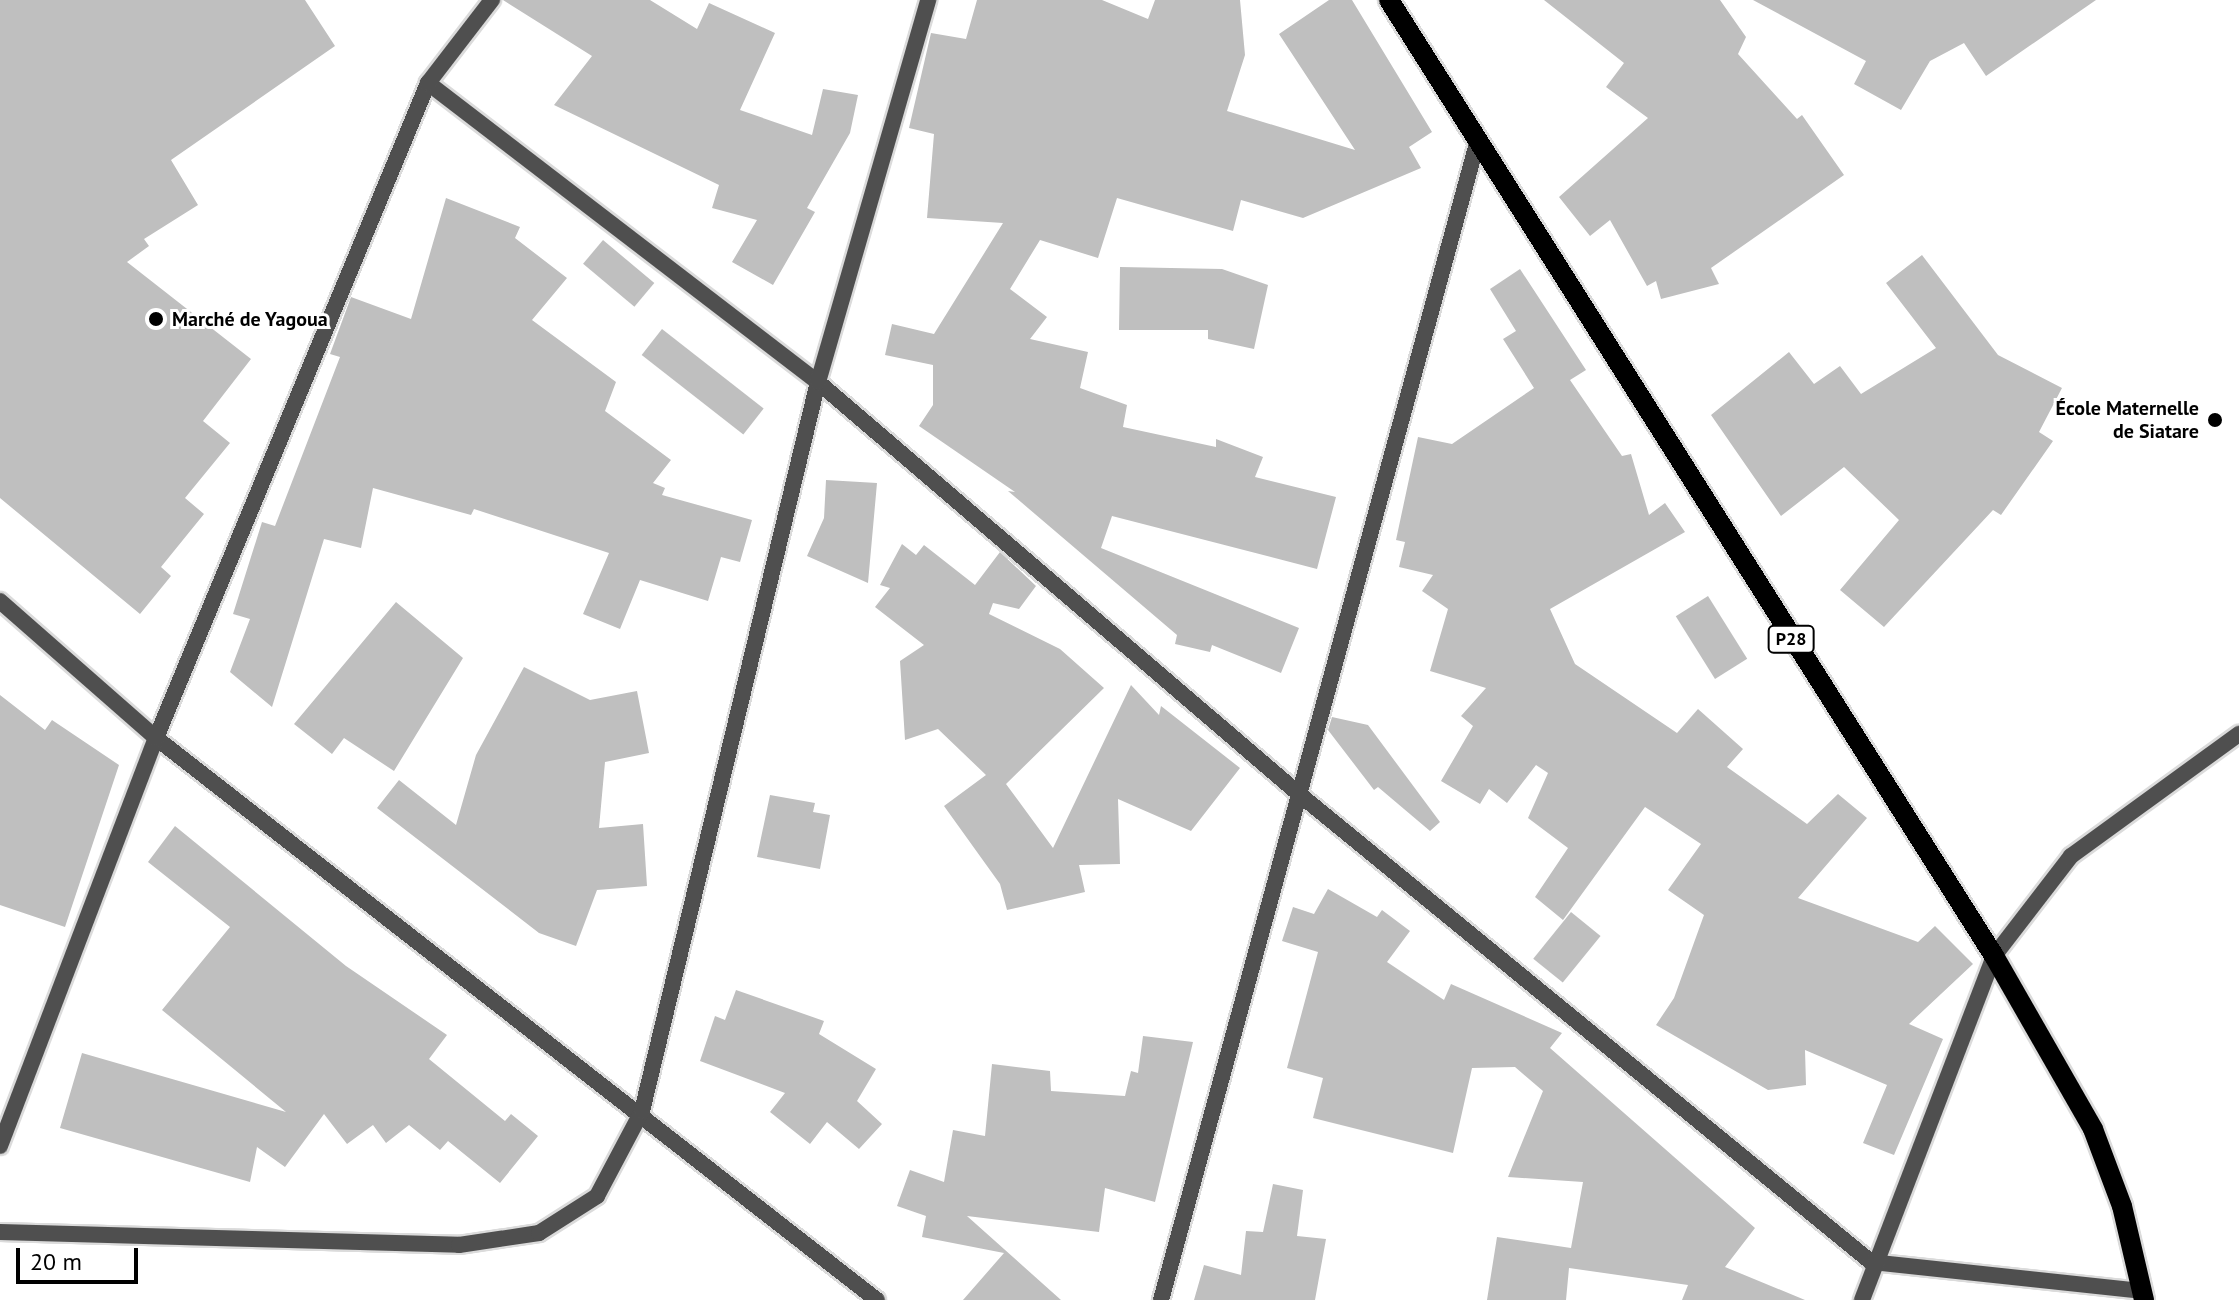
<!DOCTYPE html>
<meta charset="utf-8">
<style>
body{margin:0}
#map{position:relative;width:2239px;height:1300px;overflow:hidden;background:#fff;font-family:"PT Sans",sans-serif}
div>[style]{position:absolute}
.building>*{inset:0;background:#bfbfbf;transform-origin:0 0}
.roads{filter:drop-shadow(2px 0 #dbdbdb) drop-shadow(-2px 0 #dbdbdb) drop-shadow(0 2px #dbdbdb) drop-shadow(0 -2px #dbdbdb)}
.minor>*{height:16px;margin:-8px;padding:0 8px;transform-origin:8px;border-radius:8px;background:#4f4f4f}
.primary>*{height:20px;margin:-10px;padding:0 10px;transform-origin:10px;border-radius:10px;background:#000}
.dots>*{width:22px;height:22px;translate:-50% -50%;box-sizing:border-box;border:4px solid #fff;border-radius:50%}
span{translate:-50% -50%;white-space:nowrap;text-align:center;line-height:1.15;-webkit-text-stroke:6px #fff;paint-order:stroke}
.shield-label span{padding:2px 6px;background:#fff;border:2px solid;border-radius:6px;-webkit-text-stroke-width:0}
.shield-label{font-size:18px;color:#000;font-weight:700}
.poi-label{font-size:20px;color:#000;font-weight:700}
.left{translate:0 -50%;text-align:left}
.right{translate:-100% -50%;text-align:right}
.scale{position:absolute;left:16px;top:1248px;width:122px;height:36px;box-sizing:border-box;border:4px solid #000;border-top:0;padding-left:10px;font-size:24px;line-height:28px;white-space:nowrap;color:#000;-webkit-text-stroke:6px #fff;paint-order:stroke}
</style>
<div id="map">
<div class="building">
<i style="clip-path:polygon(0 0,305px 0,335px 46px,171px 160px,198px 205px,144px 239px,149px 246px,127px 262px,251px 359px,203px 421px,230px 443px,185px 498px,204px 514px,161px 567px,171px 576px,140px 614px,0 498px)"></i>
<i style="clip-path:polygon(503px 0,650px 0,697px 29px,709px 3px,775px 33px,740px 110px,812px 135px,823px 89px,858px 95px,850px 133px,807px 208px,815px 212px,773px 285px,732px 262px,757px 220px,712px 208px,719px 185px,554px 105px,592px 56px)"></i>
<i style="clip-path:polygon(977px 0,1102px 0,1148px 19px,1155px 0,1240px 0,1245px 55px,1227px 111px,1355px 150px,1279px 34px,1329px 0,1352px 0,1432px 132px,1409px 147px,1421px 168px,1303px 218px,1241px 200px,1233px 231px,1117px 198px,1098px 258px,1040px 240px,1010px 289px,1047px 317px,1030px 339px,1088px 352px,1080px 388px,1127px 405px,1123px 427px,1216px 447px,1216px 439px,1263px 457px,1255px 477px,1336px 497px,1317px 569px,1112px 516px,1101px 548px,1299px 628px,1281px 673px,1212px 645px,1210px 652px,1175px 644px,1177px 635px,1008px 491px,1015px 492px,919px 426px,933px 405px,933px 365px,885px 355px,892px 324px,934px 334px,1003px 223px,927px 218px,934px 134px,909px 128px,931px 33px,966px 39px)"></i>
<i style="clip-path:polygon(1544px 0,1720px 0,1746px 37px,1738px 54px,1797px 119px,1802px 115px,1844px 175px,1711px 268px,1719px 284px,1661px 299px,1656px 281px,1647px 286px,1610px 220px,1590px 236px,1559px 197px,1648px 118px,1606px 87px,1624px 63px)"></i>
<i style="clip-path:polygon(1753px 0,2096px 0,1986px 76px,1964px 43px,1930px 61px,1901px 110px,1854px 84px,1866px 61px)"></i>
<i style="clip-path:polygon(446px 198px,520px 227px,515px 238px,567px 278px,532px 320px,616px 382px,605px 411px,671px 460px,653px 483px,665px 488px,662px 495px,752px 520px,740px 562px,721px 557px,708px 601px,640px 580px,620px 629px,583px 614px,609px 553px,474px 509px,471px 515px,373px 488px,361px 548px,324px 539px,272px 707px,230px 672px,250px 619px,233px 614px,262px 522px,275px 526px,340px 357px,330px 354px,351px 297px,411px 319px)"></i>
<i style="left:603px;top:240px;width:67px;height:31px;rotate:40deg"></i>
<i style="clip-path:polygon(1922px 255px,1998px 355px,2062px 388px,2039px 432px,2053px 441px,2001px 515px,1993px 510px,1884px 627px,1840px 590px,1899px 520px,1844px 467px,1781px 516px,1711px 415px,1789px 352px,1814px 384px,1840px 366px,1861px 394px,1936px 348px,1886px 283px)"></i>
<i style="clip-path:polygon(1120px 267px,1222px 269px,1268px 285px,1254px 349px,1208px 339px,1208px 330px,1119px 330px)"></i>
<i style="clip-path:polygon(1520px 269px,1586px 370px,1570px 380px,1622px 456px,1631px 454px,1649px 515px,1665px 503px,1685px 532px,1550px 609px,1575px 664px,1677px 733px,1698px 709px,1743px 749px,1727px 767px,1807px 824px,1838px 794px,1867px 818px,1798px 898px,1918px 942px,1935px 926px,1973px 964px,1909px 1024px,1943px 1039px,1894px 1155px,1863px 1143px,1887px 1085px,1805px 1050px,1806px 1085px,1768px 1090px,1656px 1025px,1674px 998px,1704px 915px,1668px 890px,1701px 844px,1645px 807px,1563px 920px,1535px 897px,1568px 848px,1528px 818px,1548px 773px,1536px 765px,1507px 803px,1489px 789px,1480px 804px,1441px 781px,1473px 726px,1461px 716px,1486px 688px,1430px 671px,1448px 609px,1422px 591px,1433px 575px,1399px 567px,1405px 542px,1396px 540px,1418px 437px,1452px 444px,1534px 388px,1503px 339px,1516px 331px,1490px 289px)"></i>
<i style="left:662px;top:329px;width:129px;height:33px;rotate:38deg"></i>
<i style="clip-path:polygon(826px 480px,877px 483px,868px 583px,807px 556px,824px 518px)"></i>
<i style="clip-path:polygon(902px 544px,916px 555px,924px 545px,975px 585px,1000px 552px,1036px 586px,1019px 609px,993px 603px,989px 614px,1060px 649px,1104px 688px,1006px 784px,1053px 848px,1131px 685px,1159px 715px,1161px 706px,1240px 768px,1191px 831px,1118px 799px,1120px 864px,1079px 865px,1085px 892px,1007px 910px,1000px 884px,944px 806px,986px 775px,938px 729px,905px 740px,900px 661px,924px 645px,875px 607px,890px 588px,880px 585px)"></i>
<i style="left:1708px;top:596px;width:74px;height:38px;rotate:58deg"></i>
<i style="clip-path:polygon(396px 602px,463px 658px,394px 771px,344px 738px,332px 754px,294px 724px)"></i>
<i style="clip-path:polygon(524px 667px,590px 700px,637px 691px,649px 753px,605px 762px,599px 828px,643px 824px,647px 886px,597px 890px,576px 946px,539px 933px,377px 808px,399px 780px,456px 825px,476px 755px)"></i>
<i style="clip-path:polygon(0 695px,45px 730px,52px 720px,119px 765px,65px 927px,0 905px)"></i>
<i style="clip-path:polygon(1332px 717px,1368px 725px,1440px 822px,1430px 831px,1378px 787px,1374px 790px,1328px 730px)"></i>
<i style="clip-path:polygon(770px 795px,815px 803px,813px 812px,830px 815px,820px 869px,757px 857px)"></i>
<i style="clip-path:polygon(175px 826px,346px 966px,447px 1035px,429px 1059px,505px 1121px,511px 1114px,538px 1136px,500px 1183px,448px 1141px,440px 1150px,409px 1125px,386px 1143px,373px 1125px,347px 1144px,324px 1114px,285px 1167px,257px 1147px,250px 1182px,60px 1128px,82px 1053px,286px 1112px,162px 1010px,230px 927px,148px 862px)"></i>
<i style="clip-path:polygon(1328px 889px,1377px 917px,1382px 910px,1410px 931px,1387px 962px,1444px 1000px,1451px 984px,1562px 1033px,1550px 1048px,1755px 1228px,1725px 1267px,1805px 1300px,1682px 1300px,1688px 1285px,1569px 1268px,1566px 1300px,1487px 1300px,1497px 1237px,1571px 1248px,1583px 1182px,1508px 1177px,1543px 1091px,1515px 1067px,1472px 1068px,1453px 1153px,1313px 1118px,1323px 1078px,1287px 1068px,1318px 952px,1282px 941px,1293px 907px,1314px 914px)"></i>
<i style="left:1571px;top:912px;width:38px;height:60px;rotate:39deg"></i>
<i style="clip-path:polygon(736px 990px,824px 1021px,819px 1034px,876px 1069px,857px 1101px,882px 1124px,859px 1149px,827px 1122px,810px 1144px,770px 1112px,785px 1093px,700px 1061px,715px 1016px,725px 1020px)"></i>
<i style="clip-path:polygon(1143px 1036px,1193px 1042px,1155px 1202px,1105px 1188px,1099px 1232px,967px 1216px,1061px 1300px,963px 1300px,1004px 1253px,922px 1237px,926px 1216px,897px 1206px,910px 1170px,944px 1182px,953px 1130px,985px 1136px,992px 1064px,1050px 1071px,1051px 1091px,1125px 1096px,1131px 1071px,1138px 1073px)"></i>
<i style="clip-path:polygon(1273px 1184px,1303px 1190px,1297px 1236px,1326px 1239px,1315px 1300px,1194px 1300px,1204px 1265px,1241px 1275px,1246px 1231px,1263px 1232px)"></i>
</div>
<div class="roads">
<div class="minor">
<i style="left:428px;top:83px;width:491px;rotate:37.5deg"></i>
<i style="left:818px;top:382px;width:633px;rotate:40.58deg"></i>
<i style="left:1299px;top:794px;width:739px;rotate:39.29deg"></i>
<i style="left:1871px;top:1262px;width:273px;rotate:6.1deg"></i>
<i style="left:0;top:601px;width:208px;rotate:41.3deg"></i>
<i style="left:156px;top:738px;width:914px;rotate:37.94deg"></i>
<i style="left:0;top:1146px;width:437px;rotate:-69.1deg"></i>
<i style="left:156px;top:738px;width:709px;rotate:-67.45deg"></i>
<i style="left:428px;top:83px;width:105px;rotate:-52.4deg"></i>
<i style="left:0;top:1232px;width:459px;rotate:1.6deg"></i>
<i style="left:459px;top:1245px;width:81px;rotate:-8.5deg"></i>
<i style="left:539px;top:1233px;width:69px;rotate:-32.5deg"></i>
<i style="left:597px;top:1196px;width:96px;rotate:-62.1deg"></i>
<i style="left:642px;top:1111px;width:750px;rotate:-76.43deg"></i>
<i style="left:818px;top:382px;width:398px;rotate:-73.9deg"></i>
<i style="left:1161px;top:1300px;width:1195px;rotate:-74.72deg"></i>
<i style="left:1862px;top:1300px;width:368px;rotate:-69deg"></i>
<i style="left:1994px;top:956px;width:126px;rotate:-52.4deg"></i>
<i style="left:2071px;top:856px;width:208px;rotate:-36deg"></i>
</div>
<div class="primary">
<i style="left:1389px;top:0;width:1131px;rotate:57.67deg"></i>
<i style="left:1994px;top:956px;width:199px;rotate:60.2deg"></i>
<i style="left:2093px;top:1129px;width:82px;rotate:69.4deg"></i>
<i style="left:2122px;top:1206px;width:97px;rotate:76.8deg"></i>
</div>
</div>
<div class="dots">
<i style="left:156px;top:319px;background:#000"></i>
<i style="left:2215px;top:420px;background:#000"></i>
</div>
<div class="shield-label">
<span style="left:1791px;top:639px">P28</span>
</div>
<div class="poi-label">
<span class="left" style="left:172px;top:319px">Marché de Yagoua</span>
<span class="right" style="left:2199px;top:420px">École Maternelle<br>de Siatare</span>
</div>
<div class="scale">20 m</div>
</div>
